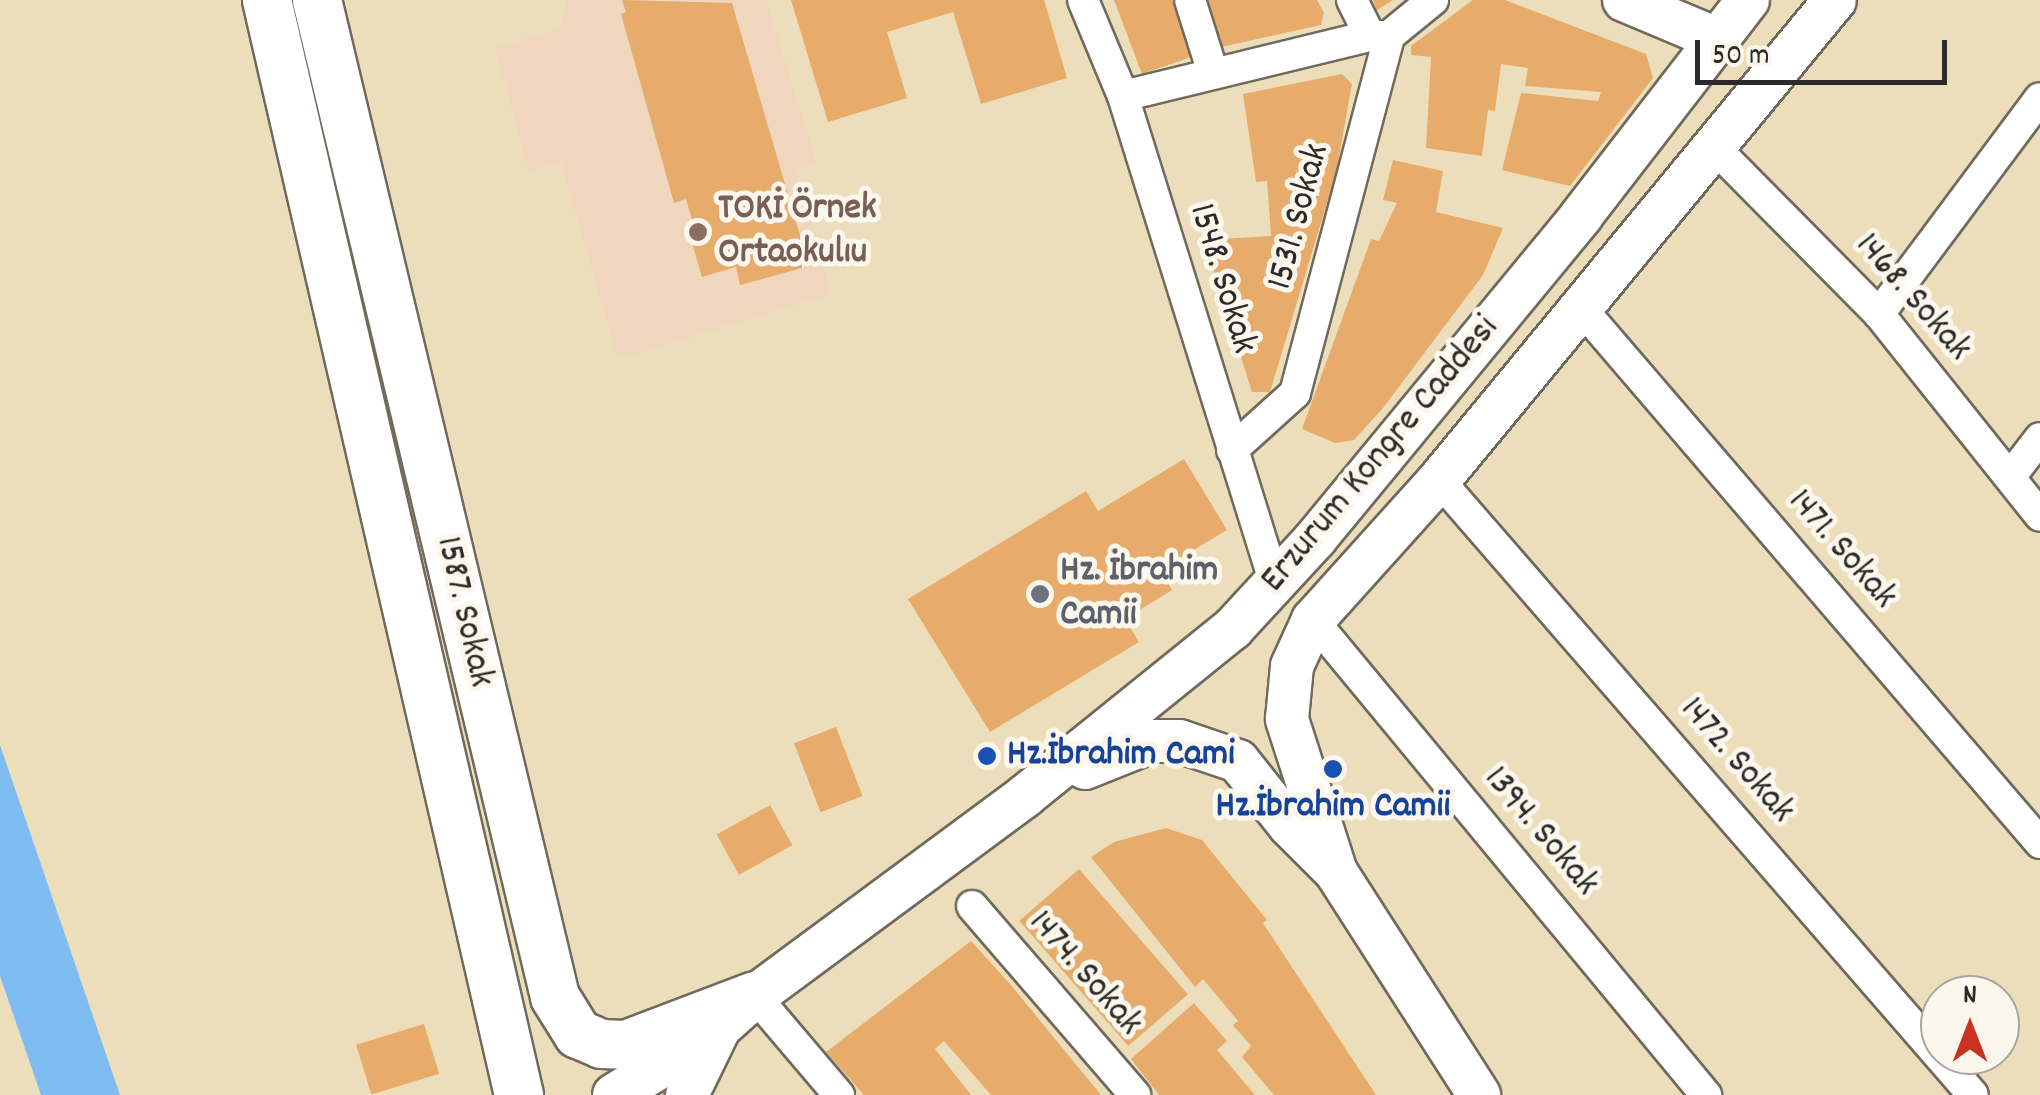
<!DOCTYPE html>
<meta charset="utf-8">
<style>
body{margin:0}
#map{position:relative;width:2040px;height:1095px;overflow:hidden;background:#eddebb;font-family:Dekko,sans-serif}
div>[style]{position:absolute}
.built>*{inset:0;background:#efd6bc}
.water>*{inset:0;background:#7fbcf2}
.building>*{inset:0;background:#e7ab6c;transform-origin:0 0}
.roads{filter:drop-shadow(2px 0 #6f6a5d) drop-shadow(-2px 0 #6f6a5d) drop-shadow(0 2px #6f6a5d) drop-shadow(0 -2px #6f6a5d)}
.street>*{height:30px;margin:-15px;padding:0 15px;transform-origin:15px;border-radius:15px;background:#fff}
.secondary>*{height:42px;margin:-21px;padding:0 21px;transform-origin:21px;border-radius:21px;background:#fff}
.primary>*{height:48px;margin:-24px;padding:0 24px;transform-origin:24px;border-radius:24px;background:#fff}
.dots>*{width:28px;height:28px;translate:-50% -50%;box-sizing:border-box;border:5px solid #fbf7ec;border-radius:50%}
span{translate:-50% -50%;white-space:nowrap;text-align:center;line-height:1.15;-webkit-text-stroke:10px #fbf7ec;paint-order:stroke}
.education-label{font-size:38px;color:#785e54;font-weight:700}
.left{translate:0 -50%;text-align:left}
.street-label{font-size:38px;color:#2b2b2b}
.worship-label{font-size:38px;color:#5b616d;font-weight:700}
.transit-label{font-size:38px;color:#164399;font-weight:700}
.north{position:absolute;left:1920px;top:975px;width:100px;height:100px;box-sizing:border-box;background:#fbf7ec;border:2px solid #a8a59f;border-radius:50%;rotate:0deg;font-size:28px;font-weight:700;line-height:40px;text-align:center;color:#2b2b2b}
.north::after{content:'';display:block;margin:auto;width:35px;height:45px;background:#c8321e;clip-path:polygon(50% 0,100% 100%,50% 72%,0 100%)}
.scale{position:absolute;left:1695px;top:40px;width:252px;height:45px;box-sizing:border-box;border:5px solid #2b2b2b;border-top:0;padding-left:12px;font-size:30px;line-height:35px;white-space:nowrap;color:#2b2b2b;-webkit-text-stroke:8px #fbf7ec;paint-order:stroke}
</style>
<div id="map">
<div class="built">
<i style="clip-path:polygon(566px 0,766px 0,817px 164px,796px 170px,831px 294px,618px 359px,561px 162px,529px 171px,495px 47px,561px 29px)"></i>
</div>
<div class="water">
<i style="clip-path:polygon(0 745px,120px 1095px,41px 1095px,0 976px)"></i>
</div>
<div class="building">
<i style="clip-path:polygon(622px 0,732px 3px,809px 266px,740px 285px,736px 267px,702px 277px,689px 232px,695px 230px,686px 199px,674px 203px,621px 14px,626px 12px)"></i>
<i style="clip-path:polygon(791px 0,1044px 0,1067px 78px,981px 104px,953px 12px,887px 32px,907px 98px,828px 122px)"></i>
<i style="clip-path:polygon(1114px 0,1172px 0,1191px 57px,1142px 74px)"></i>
<i style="clip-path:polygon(1208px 0,1317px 0,1324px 13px,1321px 25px,1221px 47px)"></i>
<i style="clip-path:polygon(1373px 0,1393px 0,1377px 10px)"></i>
<i style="clip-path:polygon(1473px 0,1505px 0,1646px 54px,1653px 78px,1570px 186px,1502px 170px,1521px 93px,1598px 101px,1601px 92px,1525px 86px,1528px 68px,1501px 64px,1495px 111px,1488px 110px,1482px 156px,1426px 148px,1431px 57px,1411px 55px,1411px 46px)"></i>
<i style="clip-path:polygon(1342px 74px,1352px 84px,1336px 173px,1270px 392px,1252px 392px,1204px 240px,1271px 236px,1267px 181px,1256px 182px,1243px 94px)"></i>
<i style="clip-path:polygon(1393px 160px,1443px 171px,1436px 212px,1503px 228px,1483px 275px,1383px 408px,1354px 440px,1335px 443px,1302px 429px,1371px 239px,1379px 241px,1397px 203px,1383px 200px)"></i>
<i style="clip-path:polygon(1184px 459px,1227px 530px,1160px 570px,1172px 590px,1125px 619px,1139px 642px,990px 732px,908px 599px,1086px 491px,1098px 511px)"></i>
<i style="left:836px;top:727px;width:74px;height:45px;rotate:69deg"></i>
<i style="left:770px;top:805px;width:46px;height:61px;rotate:61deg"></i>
<i style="clip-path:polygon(1166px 828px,1202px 840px,1267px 920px,1263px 923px,1376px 1095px,1274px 1095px,1242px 1057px,1251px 1046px,1233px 1025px,1238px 1021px,1203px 979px,1195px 987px,1091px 857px,1114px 842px)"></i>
<i style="left:1079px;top:869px;width:166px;height:79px;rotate:49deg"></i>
<i style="clip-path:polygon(971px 941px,1010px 984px,1101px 1095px,991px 1095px,944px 1041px,935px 1049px,971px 1095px,864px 1095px,826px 1052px)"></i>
<i style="clip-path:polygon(1194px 1003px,1227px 1041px,1217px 1050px,1255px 1095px,1159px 1095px,1131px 1059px)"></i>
<i style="left:424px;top:1024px;width:52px;height:71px;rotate:73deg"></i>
</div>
<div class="roads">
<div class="street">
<i style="left:1083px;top:0;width:104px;rotate:67.4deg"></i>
<i style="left:1123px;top:96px;width:511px;rotate:72.7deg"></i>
<i style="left:1190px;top:0;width:77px;rotate:72.5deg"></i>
<i style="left:1352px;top:0;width:40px;rotate:63.4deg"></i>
<i style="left:1123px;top:96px;width:254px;rotate:-13.7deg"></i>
<i style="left:1370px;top:36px;width:19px"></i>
<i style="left:1389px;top:36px;width:57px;rotate:-39.3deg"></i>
<i style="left:1712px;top:145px;width:238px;rotate:45.3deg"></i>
<i style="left:1879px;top:314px;width:258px;rotate:51.4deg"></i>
<i style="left:1581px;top:308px;width:705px;rotate:49.37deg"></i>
<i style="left:1879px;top:314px;width:269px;rotate:-53.3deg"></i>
<i style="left:1232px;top:450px;width:85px;rotate:-42.1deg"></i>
<i style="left:1295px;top:393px;width:369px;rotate:-75.2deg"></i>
<i style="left:2010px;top:477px;width:49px;rotate:-52.4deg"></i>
<i style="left:1439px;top:480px;width:814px;rotate:49.03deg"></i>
<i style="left:1313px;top:620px;width:617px;rotate:50.4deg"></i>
<i style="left:972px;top:906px;width:250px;rotate:49.2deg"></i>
<i style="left:755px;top:996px;width:130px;rotate:49.7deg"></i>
</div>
<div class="secondary">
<i style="left:1624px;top:0;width:103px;rotate:22.8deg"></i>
<i style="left:1085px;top:768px;width:72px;rotate:-21.9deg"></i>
<i style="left:1152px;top:741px;width:27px"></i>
<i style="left:1179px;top:741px;width:62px;rotate:18.7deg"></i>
<i style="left:1238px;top:761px;width:83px;rotate:51.3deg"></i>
<i style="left:1290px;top:826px;width:65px;rotate:45deg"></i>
<i style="left:1336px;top:872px;width:265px;rotate:57.3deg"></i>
<i style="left:1336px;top:872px;width:161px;rotate:-107.8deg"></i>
<i style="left:1287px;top:719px;width:53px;rotate:-84.6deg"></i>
<i style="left:1292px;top:666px;width:51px;rotate:-65.5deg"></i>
<i style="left:1313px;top:620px;width:188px;rotate:-48deg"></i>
<i style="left:1439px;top:480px;width:622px;rotate:-50.48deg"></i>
<i style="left:614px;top:1095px;width:110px;rotate:-31.2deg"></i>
<i style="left:708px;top:1038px;width:63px;rotate:-41.8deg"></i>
<i style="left:755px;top:996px;width:336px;rotate:-36.5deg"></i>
<i style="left:1025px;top:796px;width:267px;rotate:-38.9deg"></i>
<i style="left:1233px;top:628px;width:122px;rotate:-47.3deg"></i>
<i style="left:1316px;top:538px;width:417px;rotate:-50.5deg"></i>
<i style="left:1581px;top:216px;width:273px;rotate:-52.3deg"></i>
<i style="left:687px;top:1095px;width:73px;rotate:-64.1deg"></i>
</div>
<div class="primary">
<i style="left:267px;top:0;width:1124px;rotate:77.04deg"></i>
<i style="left:317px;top:0;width:1025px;rotate:76.57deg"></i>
<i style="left:555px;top:997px;width:44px;rotate:58.1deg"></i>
<i style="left:578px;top:1034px;width:25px;rotate:23deg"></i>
<i style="left:601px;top:1044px;width:25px;rotate:2deg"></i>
<i style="left:626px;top:1045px;width:138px;rotate:-20.8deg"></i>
</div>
</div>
<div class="dots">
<i style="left:698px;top:232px;background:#8d6e63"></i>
<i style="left:1040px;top:594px;background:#6b7280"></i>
<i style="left:987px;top:756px;background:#1a4fb4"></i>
<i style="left:1333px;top:769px;background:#1a4fb4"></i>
</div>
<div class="education-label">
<span class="left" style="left:718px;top:232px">TOKİ Örnek<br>Ortaokulıu</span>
</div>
<div class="street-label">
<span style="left:1300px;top:217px;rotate:-75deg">1531. Sokak</span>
<span style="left:1221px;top:279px;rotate:73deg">1548. Sokak</span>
<span style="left:1912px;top:298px;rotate:49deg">1468. Sokak</span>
<span style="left:1381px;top:455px;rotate:-50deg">Erzurum Kongre Caddesi</span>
<span style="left:1841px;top:550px;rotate:49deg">1471. Sokak</span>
<span style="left:463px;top:612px;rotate:77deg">1587. Sokak</span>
<span style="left:1736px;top:761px;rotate:49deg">1472. Sokak</span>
<span style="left:1540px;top:832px;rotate:50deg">1394. Sokak</span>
<span style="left:1084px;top:974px;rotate:49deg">1474. Sokak</span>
</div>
<div class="worship-label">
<span class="left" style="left:1060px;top:594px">Hz. İbrahim<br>Camii</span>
</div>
<div class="transit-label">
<span class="left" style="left:1007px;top:756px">Hz.İbrahim Cami</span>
<span style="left:1333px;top:808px">Hz.İbrahim Camii</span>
</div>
<div class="north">N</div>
<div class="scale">50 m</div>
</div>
